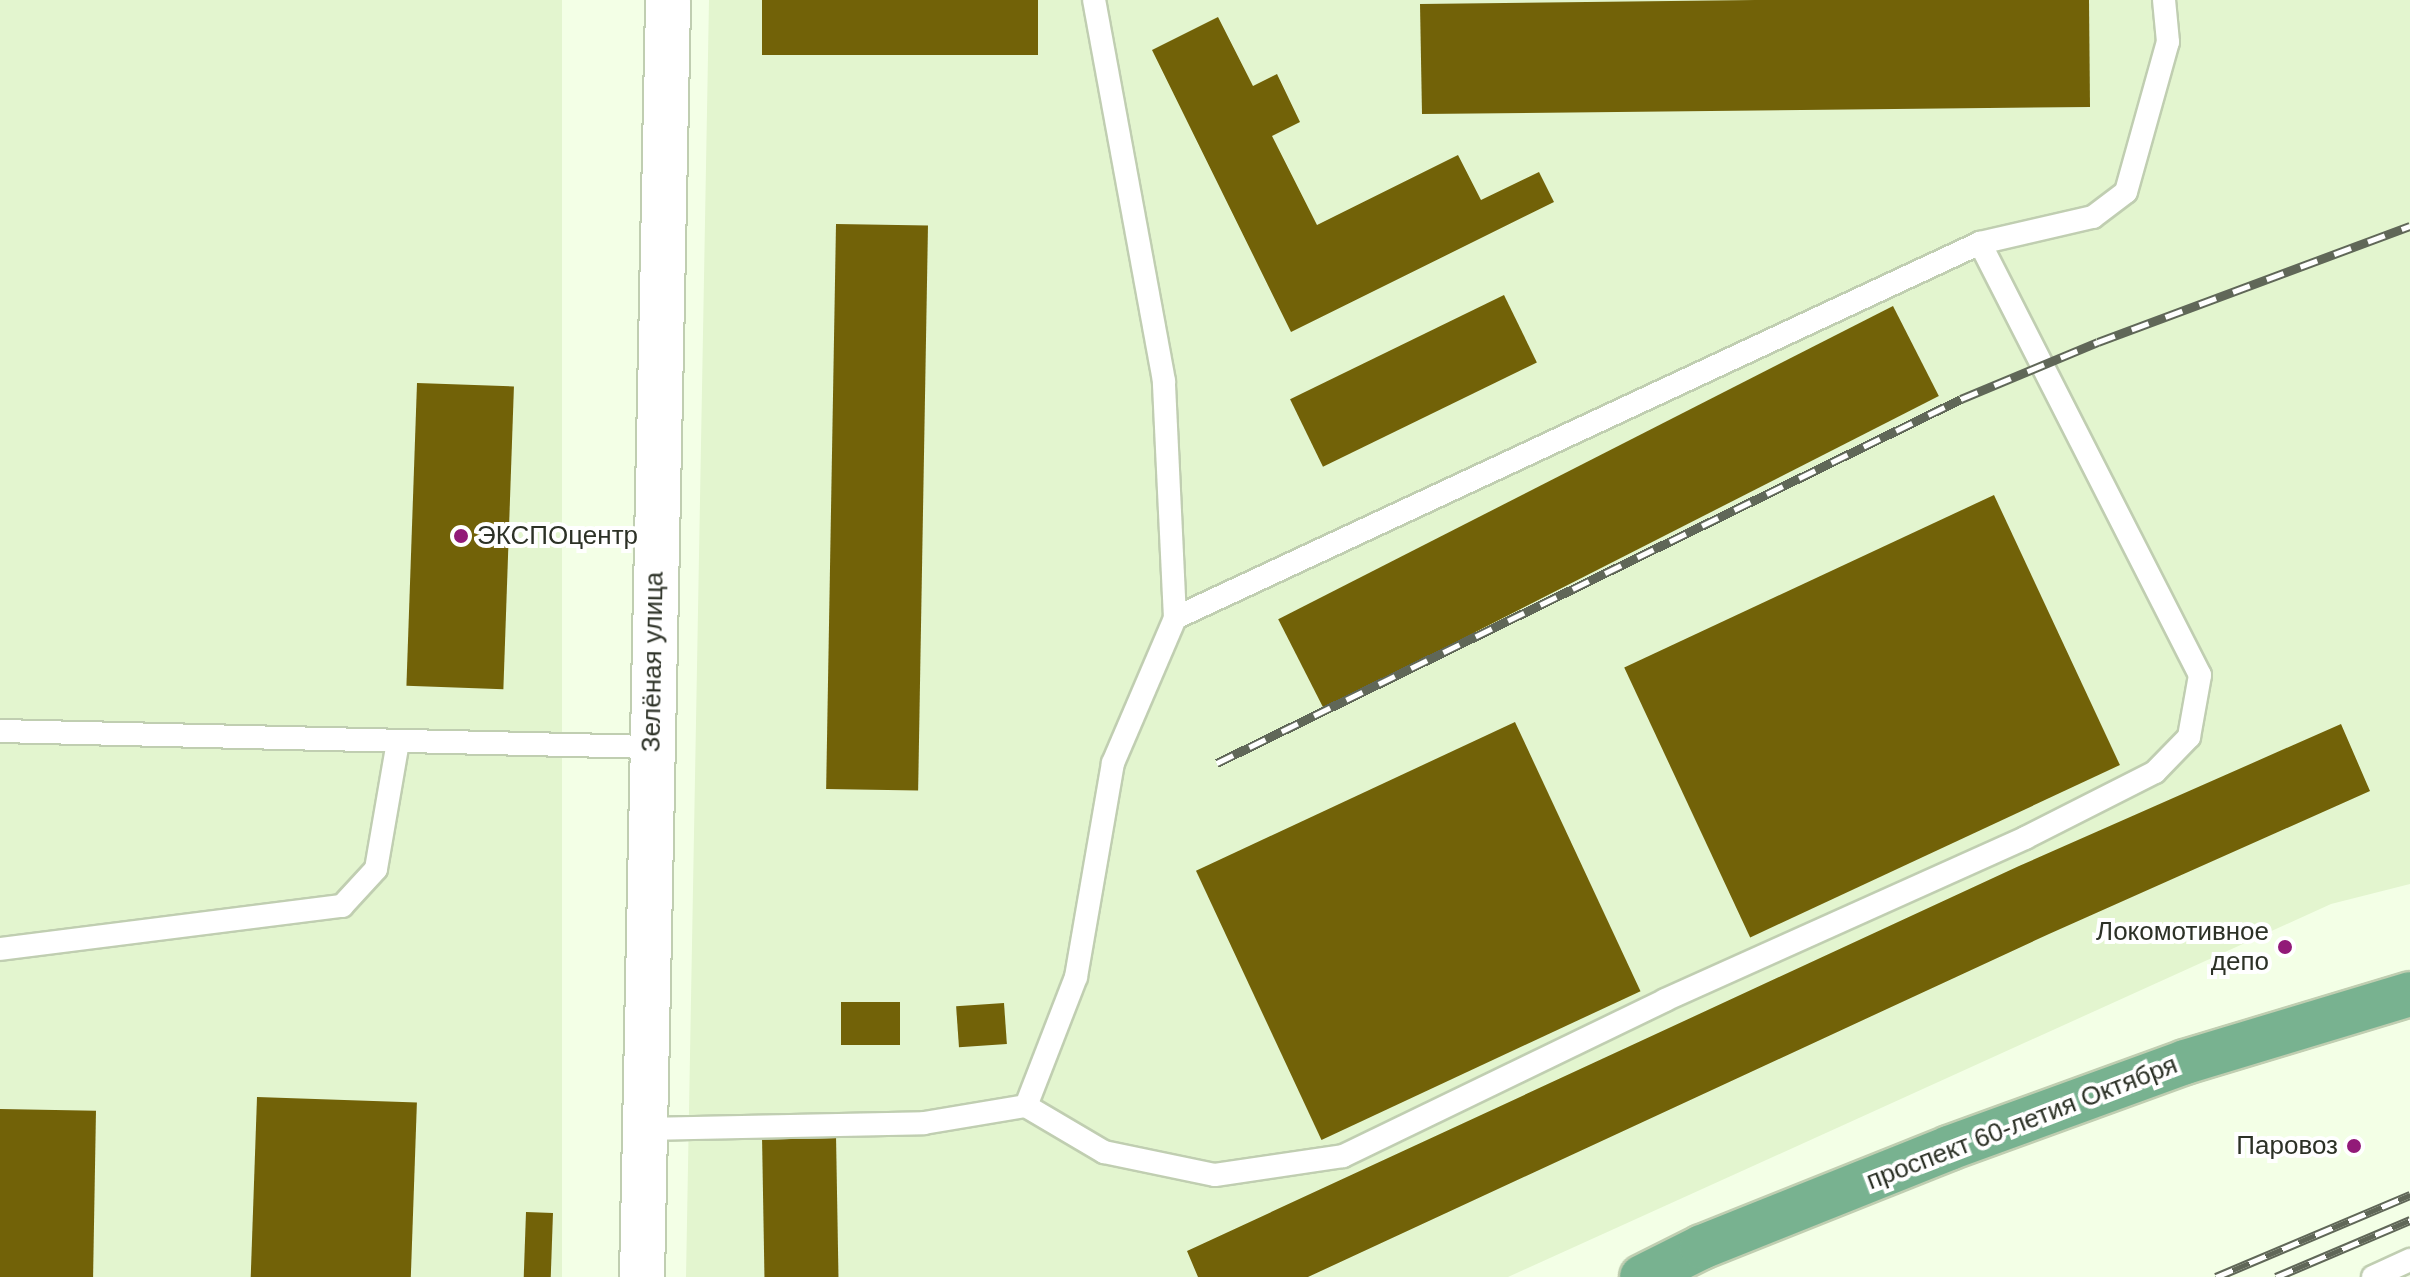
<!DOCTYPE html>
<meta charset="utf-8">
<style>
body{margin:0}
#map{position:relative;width:2410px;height:1277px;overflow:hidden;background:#f3ffe6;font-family:Helvetica,sans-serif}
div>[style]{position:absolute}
.built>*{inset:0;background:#e3f5cf;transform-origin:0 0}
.building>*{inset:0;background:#726208;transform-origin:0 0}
.roads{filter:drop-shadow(2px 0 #c0ceb1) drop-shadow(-2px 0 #c0ceb1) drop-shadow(0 2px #c0ceb1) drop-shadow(0 -2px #c0ceb1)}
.service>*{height:22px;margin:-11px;padding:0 11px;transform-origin:11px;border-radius:11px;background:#fff}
.minor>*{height:44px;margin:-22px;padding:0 22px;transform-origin:22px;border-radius:22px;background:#fff}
.trunk>*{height:44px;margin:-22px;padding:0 22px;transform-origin:22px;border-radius:22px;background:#78b290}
.rail>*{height:9px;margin-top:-4.5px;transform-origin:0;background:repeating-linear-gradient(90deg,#fff 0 18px,#606758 0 36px);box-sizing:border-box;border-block:2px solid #606758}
.dots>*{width:22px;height:22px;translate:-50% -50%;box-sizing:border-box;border:4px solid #fff;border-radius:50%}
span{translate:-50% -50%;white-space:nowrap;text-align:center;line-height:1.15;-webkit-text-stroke:8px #fff;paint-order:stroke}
.poi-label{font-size:26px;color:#2c3126}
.left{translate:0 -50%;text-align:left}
.right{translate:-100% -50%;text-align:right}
.street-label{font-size:26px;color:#2c3126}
</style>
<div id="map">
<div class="built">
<i style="left:0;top:0;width:562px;height:1277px"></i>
<i style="clip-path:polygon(709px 0,2410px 0,2410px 884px,2331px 904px,1508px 1277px,686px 1277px)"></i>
</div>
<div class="building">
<i style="left:762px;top:0;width:276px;height:55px"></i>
<i style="clip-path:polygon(1755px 0,2089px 0,2090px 107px,1422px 114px,1420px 4px)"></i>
<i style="clip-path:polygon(1218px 17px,1253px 86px,1277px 74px,1300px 122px,1272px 136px,1317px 225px,1458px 155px,1481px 200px,1539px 172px,1554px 202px,1291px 332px,1152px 50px)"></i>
<i style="left:836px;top:224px;width:92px;height:565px;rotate:1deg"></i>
<i style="left:1504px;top:295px;width:75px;height:238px;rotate:64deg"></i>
<i style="left:1893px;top:306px;width:101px;height:690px;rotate:63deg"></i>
<i style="left:417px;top:383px;width:97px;height:303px;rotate:2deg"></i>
<i style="left:1994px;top:495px;width:298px;height:408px;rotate:65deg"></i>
<i style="left:1515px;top:722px;width:297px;height:352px;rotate:65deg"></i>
<i style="clip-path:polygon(2341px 724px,2370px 791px,2049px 934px,1308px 1277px,1198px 1277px,1187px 1251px,2019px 866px)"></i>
<i style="left:841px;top:1002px;width:59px;height:43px"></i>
<i style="left:1004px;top:1003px;width:41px;height:48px;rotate:86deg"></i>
<i style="left:257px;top:1097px;width:160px;height:180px;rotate:2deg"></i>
<i style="left:0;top:1109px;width:96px;height:168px;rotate:1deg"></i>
<i style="left:836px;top:1135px;width:142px;height:74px;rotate:89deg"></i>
<i style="left:526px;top:1212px;width:27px;height:65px;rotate:2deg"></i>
</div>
<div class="roads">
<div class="service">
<i style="left:1980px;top:243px;width:116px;rotate:-13deg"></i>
<i style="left:2093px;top:217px;width:41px;rotate:-37.1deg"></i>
<i style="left:2126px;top:192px;width:156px;rotate:-74.4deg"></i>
<i style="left:2168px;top:42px;width:42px;rotate:-95.4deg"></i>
<i style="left:0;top:731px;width:651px;rotate:1.41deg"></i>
<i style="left:0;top:949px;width:345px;rotate:-7.2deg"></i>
<i style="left:342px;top:906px;width:50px;rotate:-47.4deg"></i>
<i style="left:376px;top:869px;width:130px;rotate:-80.2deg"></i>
<i style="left:1026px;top:1106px;width:91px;rotate:30.5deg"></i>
<i style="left:1104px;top:1152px;width:113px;rotate:11.7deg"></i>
<i style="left:1215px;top:1175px;width:129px;rotate:-8.4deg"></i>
<i style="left:1343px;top:1156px;width:358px;rotate:-25.8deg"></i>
<i style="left:1665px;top:1000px;width:395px;rotate:-24.2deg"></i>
<i style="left:2025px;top:838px;width:146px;rotate:-26.9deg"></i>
<i style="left:2155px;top:772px;width:49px;rotate:-45.8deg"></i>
<i style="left:2189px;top:737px;width:63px;rotate:-79.9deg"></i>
<i style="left:2200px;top:675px;width:485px;rotate:-117deg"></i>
<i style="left:1980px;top:243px;width:888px;rotate:155.02deg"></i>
<i style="left:645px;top:1129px;width:279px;rotate:-1.2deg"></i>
<i style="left:924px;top:1123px;width:103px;rotate:-9.5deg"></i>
<i style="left:1026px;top:1106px;width:138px;rotate:-68.8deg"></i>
<i style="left:1076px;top:977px;width:217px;rotate:-80.2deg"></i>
<i style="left:1113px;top:763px;width:158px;rotate:-66.8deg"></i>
<i style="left:1175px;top:618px;width:237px;rotate:-92.7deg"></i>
<i style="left:1164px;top:381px;width:387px;rotate:-100.4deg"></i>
<i style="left:2373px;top:1277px;width:41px;rotate:-24.7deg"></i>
</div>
<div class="minor">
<i style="left:642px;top:1277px;width:1277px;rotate:-88.83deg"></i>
</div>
<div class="trunk">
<i style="left:1642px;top:1277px;width:67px;rotate:-26.6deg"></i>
<i style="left:1702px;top:1247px;width:266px;rotate:-21.8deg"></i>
<i style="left:1949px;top:1148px;width:251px;rotate:-20deg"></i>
<i style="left:2185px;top:1062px;width:235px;rotate:-16.8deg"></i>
</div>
</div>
<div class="rail">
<i style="left:1217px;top:763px;width:828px;rotate:-26.07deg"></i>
<i style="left:1961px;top:399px;width:148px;rotate:-22.6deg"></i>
<i style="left:2098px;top:342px;width:333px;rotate:-20.4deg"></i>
<i style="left:2216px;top:1277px;width:211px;rotate:-22.9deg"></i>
<i style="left:2276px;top:1277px;width:146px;rotate:-23deg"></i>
</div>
<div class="dots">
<i style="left:461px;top:536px;background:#921a78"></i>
<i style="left:2285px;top:947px;background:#921a78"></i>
<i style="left:2354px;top:1146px;background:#921a78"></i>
</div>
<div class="poi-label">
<span class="left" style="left:477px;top:536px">ЭКСПОцентр</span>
<span class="right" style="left:2269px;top:947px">Локомотивное<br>депо</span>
<span class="right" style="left:2338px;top:1146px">Паровоз</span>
</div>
<div class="street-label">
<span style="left:653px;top:662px;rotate:-89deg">Зелёная улица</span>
<span style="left:2022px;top:1123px;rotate:-21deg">проспект 60-летия Октября</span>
</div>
</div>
